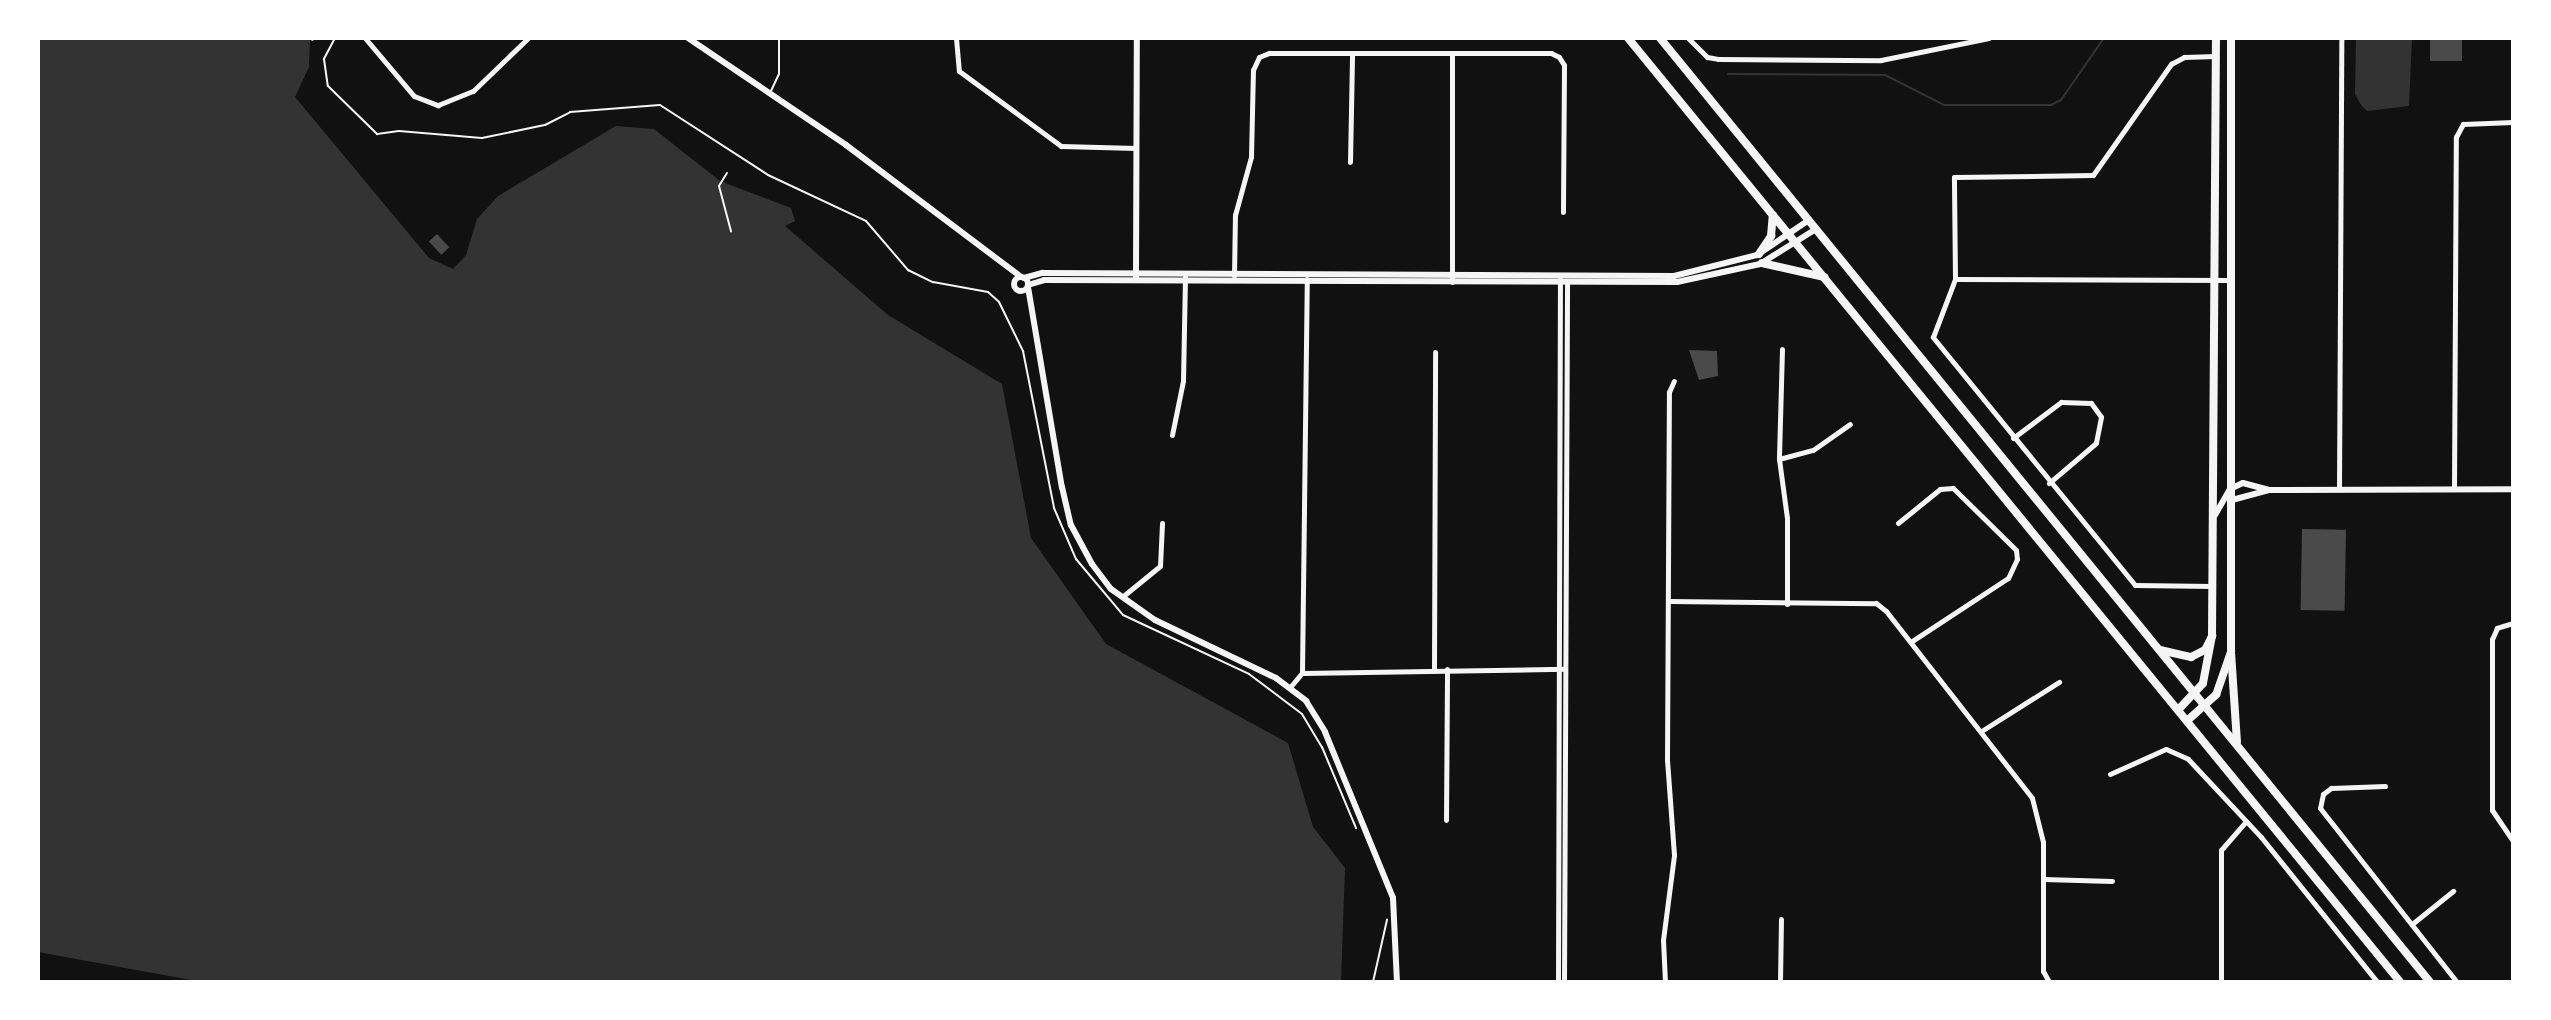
<!DOCTYPE html>
<style>
body{margin:0}
#map{position:relative;width:2551px;height:1020px;overflow:hidden;background:#111;font-family:Inter,sans-serif}
div>[style]{position:absolute}
.water>*{inset:0;background:#333}
.stream>*{height:2px;margin:-1px;padding:0 1px;transform-origin:1px;border-radius:1px;background:#333}
.building>*{inset:0;background:#4a4a4a;transform-origin:0 0}
.path>*{height:2px;margin:-1px;padding:0 1px;transform-origin:1px;border-radius:1px;background:#f5f5f5}
.service>*{height:2px;margin:-1px;padding:0 1px;transform-origin:1px;border-radius:1px;background:#f5f5f5}
.minor>*{height:5px;margin:-2.5px;padding:0 2.5px;transform-origin:2.5px;border-radius:2.5px;background:#f5f5f5}
.tertiary>*{height:6px;margin:-3px;padding:0 3px;transform-origin:3px;border-radius:3px;background:#f5f5f5}
.tertiary>.ring{margin:-3px;padding:0;box-sizing:content-box;background:none;border:6px solid #f5f5f5;border-radius:50%}
.primary>*{height:8px;margin:-4px;padding:0 4px;transform-origin:4px;border-radius:4px;background:#f5f5f5}
.trunk>*{height:8px;margin:-4px;padding:0 4px;transform-origin:4px;border-radius:4px;background:#f5f5f5}
span{translate:-50% -50%;white-space:nowrap;text-align:center;line-height:1.15;-webkit-text-stroke:8px #fff;paint-order:stroke}
.frame{position:absolute;inset:0;border:40px solid #fff;pointer-events:none}
</style>
<div id="map">
<div class="water">
<i style="clip-path:polygon(38px 38px,310px 38px,309px 67px,295px 97px,429px 258px,453px 269px,466px 255px,477px 219px,498px 196px,616px 126px,654px 129px,720px 181px,791px 208px,795px 221px,785px 226px,888px 315px,1002px 384px,1031px 538px,1106px 644px,1288px 743px,1313px 827px,1345px 868px,1341px 982px,202px 982px,38px 952px)"></i>
<i style="clip-path:polygon(2356px 38px,2412px 38px,2409px 106px,2367px 111px,2361px 105px,2355px 94px)"></i>
</div>
<div class="stream">
<i style="left:1728px;top:74px;width:157px;rotate:0.4deg"></i>
<i style="left:1885px;top:75px;width:66px;rotate:27deg"></i>
<i style="left:1944px;top:105px;width:107px"></i>
<i style="left:2051px;top:105px;width:11px;rotate:-27deg"></i>
<i style="left:2061px;top:100px;width:75px;rotate:-55.3deg"></i>
</div>
<div class="building">
<i style="left:2430px;top:38px;width:32px;height:23px"></i>
<i style="left:437px;top:234px;width:18px;height:11px;rotate:47deg"></i>
<i style="clip-path:polygon(1689px 350px,1717px 351px,1718px 376px,1699px 380px)"></i>
<i style="left:2302px;top:529px;width:44px;height:81px;rotate:1deg"></i>
</div>
<div class="path">
<i style="left:309px;top:38px;width:4px;rotate:27deg"></i>
<i style="left:335px;top:38px;width:24px;rotate:118deg"></i>
<i style="left:324px;top:59px;width:27px;rotate:82deg"></i>
<i style="left:328px;top:86px;width:69px;rotate:44.4deg"></i>
<i style="left:377px;top:134px;width:22px;rotate:-8deg"></i>
<i style="left:399px;top:131px;width:83px;rotate:4.8deg"></i>
<i style="left:482px;top:138px;width:64px;rotate:-11.7deg"></i>
<i style="left:545px;top:125px;width:28px;rotate:-27deg"></i>
<i style="left:570px;top:112px;width:90px;rotate:-4.4deg"></i>
<i style="left:660px;top:105px;width:129px;rotate:32.9deg"></i>
<i style="left:768px;top:175px;width:108px;rotate:25.1deg"></i>
<i style="left:866px;top:221px;width:65px;rotate:49.4deg"></i>
<i style="left:908px;top:270px;width:28px;rotate:26deg"></i>
<i style="left:933px;top:282px;width:56px;rotate:10.3deg"></i>
<i style="left:988px;top:292px;width:15px;rotate:42deg"></i>
<i style="left:999px;top:302px;width:55px;rotate:63.9deg"></i>
<i style="left:1023px;top:351px;width:160px;rotate:78.8deg"></i>
<i style="left:1054px;top:508px;width:56px;rotate:66.7deg"></i>
<i style="left:1076px;top:559px;width:73px;rotate:50deg"></i>
<i style="left:1123px;top:615px;width:139px;rotate:25.1deg"></i>
<i style="left:1249px;top:674px;width:66px;rotate:37deg"></i>
<i style="left:1302px;top:714px;width:39px;rotate:59deg"></i>
<i style="left:1322px;top:747px;width:88px;rotate:67.2deg"></i>
<i style="left:727px;top:173px;width:15px;rotate:122deg"></i>
<i style="left:719px;top:186px;width:47px;rotate:75.1deg"></i>
<i style="left:1373px;top:982px;width:64px;rotate:-77.3deg"></i>
</div>
<div class="service">
<i style="left:771px;top:91px;width:19px;rotate:-65deg"></i>
<i style="left:779px;top:74px;width:36px;rotate:-90deg"></i>
</div>
<div class="minor">
<i style="left:365px;top:38px;width:76px;rotate:49.8deg"></i>
<i style="left:414px;top:96px;width:26px;rotate:21deg"></i>
<i style="left:438px;top:105px;width:38px;rotate:-22deg"></i>
<i style="left:473px;top:91px;width:76px;rotate:-43.9deg"></i>
<i style="left:956px;top:38px;width:33px;rotate:85deg"></i>
<i style="left:959px;top:71px;width:127px;rotate:36.3deg"></i>
<i style="left:1061px;top:146px;width:75px;rotate:1.5deg"></i>
<i style="left:1688px;top:38px;width:27px;rotate:45deg"></i>
<i style="left:1707px;top:57px;width:11px;rotate:10deg"></i>
<i style="left:1718px;top:59px;width:163px;rotate:0.4deg"></i>
<i style="left:1881px;top:60px;width:110px;rotate:-11.5deg"></i>
<i style="left:1452px;top:53px;width:229px;rotate:90deg"></i>
<i style="left:1350px;top:162px;width:109px;rotate:-88.9deg"></i>
<i style="left:1234px;top:276px;width:61px;rotate:-89.1deg"></i>
<i style="left:1235px;top:215px;width:60px;rotate:-74.6deg"></i>
<i style="left:1251px;top:157px;width:87px;rotate:-88.7deg"></i>
<i style="left:1253px;top:70px;width:14px;rotate:-65deg"></i>
<i style="left:1259px;top:57px;width:11px;rotate:-22deg"></i>
<i style="left:1269px;top:53px;width:282px"></i>
<i style="left:1551px;top:53px;width:9px;rotate:27deg"></i>
<i style="left:1559px;top:57px;width:9px;rotate:58deg"></i>
<i style="left:1564px;top:65px;width:147px;rotate:90.4deg"></i>
<i style="left:1955px;top:279px;width:276px;rotate:0.2deg"></i>
<i style="left:1782px;top:349px;width:110px;rotate:91.6deg"></i>
<i style="left:1779px;top:459px;width:60px;rotate:82.3deg"></i>
<i style="left:1787px;top:518px;width:86px;rotate:90deg"></i>
<i style="left:1172px;top:435px;width:55px;rotate:-78.5deg"></i>
<i style="left:1183px;top:381px;width:104px;rotate:-88.9deg"></i>
<i style="left:2013px;top:438px;width:60px;rotate:-36.9deg"></i>
<i style="left:2061px;top:402px;width:30px;rotate:2deg"></i>
<i style="left:2091px;top:403px;width:17px;rotate:54deg"></i>
<i style="left:2101px;top:417px;width:26px;rotate:101deg"></i>
<i style="left:2096px;top:443px;width:62px;rotate:139.6deg"></i>
<i style="left:1779px;top:459px;width:35px;rotate:-15deg"></i>
<i style="left:1813px;top:450px;width:45px;rotate:-35.1deg"></i>
<i style="left:2339px;top:489px;width:451px;rotate:-89.7deg"></i>
<i style="left:2454px;top:489px;width:352px;rotate:-89.7deg"></i>
<i style="left:2456px;top:137px;width:15px;rotate:-62deg"></i>
<i style="left:2463px;top:124px;width:50px;rotate:-2.3deg"></i>
<i style="left:1898px;top:523px;width:54px;rotate:-39deg"></i>
<i style="left:1940px;top:489px;width:13px;rotate:-4deg"></i>
<i style="left:1953px;top:488px;width:88px;rotate:44.5deg"></i>
<i style="left:2016px;top:550px;width:9px;rotate:84deg"></i>
<i style="left:2017px;top:559px;width:21px;rotate:115deg"></i>
<i style="left:2008px;top:578px;width:115px;rotate:146.7deg"></i>
<i style="left:2212px;top:586px;width:77px;rotate:-179.3deg"></i>
<i style="left:2135px;top:585px;width:320px;rotate:-129.2deg"></i>
<i style="left:1933px;top:337px;width:62px;rotate:-69.2deg"></i>
<i style="left:1955px;top:279px;width:102px;rotate:-90.6deg"></i>
<i style="left:1954px;top:177px;width:139px;rotate:-0.8deg"></i>
<i style="left:2093px;top:175px;width:136px;rotate:-54.9deg"></i>
<i style="left:2171px;top:64px;width:15px;rotate:-28deg"></i>
<i style="left:2184px;top:57px;width:32px;rotate:-2deg"></i>
<i style="left:1122px;top:597px;width:49px;rotate:-39.2deg"></i>
<i style="left:1160px;top:566px;width:43px;rotate:-87.3deg"></i>
<i style="left:1668px;top:601px;width:208px;rotate:0.6deg"></i>
<i style="left:1876px;top:603px;width:13px;rotate:39deg"></i>
<i style="left:1886px;top:611px;width:237px;rotate:52deg"></i>
<i style="left:2032px;top:798px;width:45px;rotate:76deg"></i>
<i style="left:2043px;top:842px;width:129px;rotate:90deg"></i>
<i style="left:2043px;top:971px;width:13px;rotate:61deg"></i>
<i style="left:2513px;top:623px;width:17px;rotate:163deg"></i>
<i style="left:2497px;top:628px;width:12px;rotate:114deg"></i>
<i style="left:2492px;top:639px;width:171px;rotate:90deg"></i>
<i style="left:2492px;top:810px;width:37px;rotate:56deg"></i>
<i style="left:1434px;top:669px;width:317px;rotate:-89.8deg"></i>
<i style="left:1302px;top:673px;width:263px;rotate:-0.9deg"></i>
<i style="left:1291px;top:686px;width:17px;rotate:-50deg"></i>
<i style="left:1302px;top:673px;width:394px;rotate:-89.3deg"></i>
<i style="left:1983px;top:730px;width:90px;rotate:-32.3deg"></i>
<i style="left:2110px;top:774px;width:61px;rotate:-24.1deg"></i>
<i style="left:2166px;top:749px;width:24px;rotate:24deg"></i>
<i style="left:2188px;top:759px;width:107px;rotate:46.9deg"></i>
<i style="left:2261px;top:837px;width:186px;rotate:51.3deg"></i>
<i style="left:2385px;top:786px;width:54px;rotate:177.9deg"></i>
<i style="left:2331px;top:788px;width:10px;rotate:143deg"></i>
<i style="left:2323px;top:794px;width:14px;rotate:102deg"></i>
<i style="left:2320px;top:808px;width:221px;rotate:51.8deg"></i>
<i style="left:1446px;top:820px;width:151px;rotate:-89.6deg"></i>
<i style="left:2043px;top:879px;width:69px;rotate:1.7deg"></i>
<i style="left:2412px;top:924px;width:53px;rotate:-38.8deg"></i>
<i style="left:1558px;top:982px;width:703px;rotate:-89.84deg"></i>
<i style="left:1564px;top:982px;width:701px;rotate:-89.75deg"></i>
<i style="left:1665px;top:982px;width:42px;rotate:-92.7deg"></i>
<i style="left:1663px;top:940px;width:86px;rotate:-82.6deg"></i>
<i style="left:1674px;top:855px;width:95px;rotate:-94.2deg"></i>
<i style="left:1667px;top:760px;width:368px;rotate:-89.7deg"></i>
<i style="left:1669px;top:392px;width:12px;rotate:-66deg"></i>
<i style="left:1780px;top:982px;width:63px;rotate:-89.1deg"></i>
<i style="left:2221px;top:982px;width:132px;rotate:-90deg"></i>
<i style="left:2221px;top:850px;width:38px;rotate:-49deg"></i>
</div>
<div class="tertiary">
<i style="left:688px;top:38px;width:191px;rotate:34.1deg"></i>
<i style="left:846px;top:145px;width:219px;rotate:37deg"></i>
<i class="ring" style="left:1014px;top:277px;width:8px;height:8px"></i>
<i style="left:1136px;top:277px;width:239px;rotate:-89.8deg"></i>
<i style="left:1024px;top:278px;width:19px;rotate:-16deg"></i>
<i style="left:1042px;top:273px;width:632px;rotate:0.27deg"></i>
<i style="left:1674px;top:276px;width:86px;rotate:-14.2deg"></i>
<i style="left:1757px;top:255px;width:63px;rotate:-33.9deg"></i>
<i style="left:1028px;top:285px;width:17px;rotate:-17deg"></i>
<i style="left:1044px;top:280px;width:633px;rotate:0.18deg"></i>
<i style="left:1677px;top:282px;width:85px;rotate:-12.2deg"></i>
<i style="left:1760px;top:264px;width:66px;rotate:-32deg"></i>
<i style="left:1028px;top:287px;width:203px;rotate:80.4deg"></i>
<i style="left:1062px;top:487px;width:39px;rotate:77deg"></i>
<i style="left:1071px;top:525px;width:44px;rotate:61.7deg"></i>
<i style="left:1092px;top:564px;width:31px;rotate:53deg"></i>
<i style="left:1111px;top:589px;width:54px;rotate:35.2deg"></i>
<i style="left:1155px;top:620px;width:134px;rotate:25.6deg"></i>
<i style="left:1276px;top:678px;width:38px;rotate:37deg"></i>
<i style="left:1306px;top:701px;width:36px;rotate:58deg"></i>
<i style="left:1325px;top:732px;width:179px;rotate:67.7deg"></i>
<i style="left:1393px;top:898px;width:84px;rotate:87.3deg"></i>
<i style="left:2232px;top:500px;width:38px;rotate:-15deg"></i>
<i style="left:2269px;top:490px;width:244px;rotate:-0.2deg"></i>
<i style="left:2215px;top:515px;width:30px;rotate:-60deg"></i>
<i style="left:2230px;top:489px;width:14px;rotate:-25deg"></i>
<i style="left:2243px;top:483px;width:27px;rotate:15deg"></i>
</div>
<div class="primary">
<i style="left:2179px;top:709px;width:35px;rotate:-47deg"></i>
<i style="left:2203px;top:683px;width:48px;rotate:-79.2deg"></i>
<i style="left:2212px;top:636px;width:598px;rotate:-89.62deg"></i>
<i style="left:2188px;top:720px;width:38px;rotate:-42deg"></i>
<i style="left:2216px;top:695px;width:46px;rotate:-70.8deg"></i>
<i style="left:2231px;top:652px;width:614px;rotate:-90deg"></i>
</div>
<div class="trunk">
<i style="left:1628px;top:38px;width:1219px;rotate:50.72deg"></i>
<i style="left:1660px;top:38px;width:1218px;rotate:50.8deg"></i>
<i style="left:1759px;top:254px;width:22px;rotate:-56deg"></i>
<i style="left:1771px;top:236px;width:21px;rotate:-85deg"></i>
<i style="left:1762px;top:263px;width:64px;rotate:12.7deg"></i>
<i style="left:2160px;top:650px;width:32px;rotate:13deg"></i>
<i style="left:2191px;top:657px;width:16px;rotate:-27deg"></i>
<i style="left:2205px;top:650px;width:16px;rotate:-63deg"></i>
<i style="left:2231px;top:652px;width:90px;rotate:86.2deg"></i>
</div>
<div class="frame"></div>
</div>
